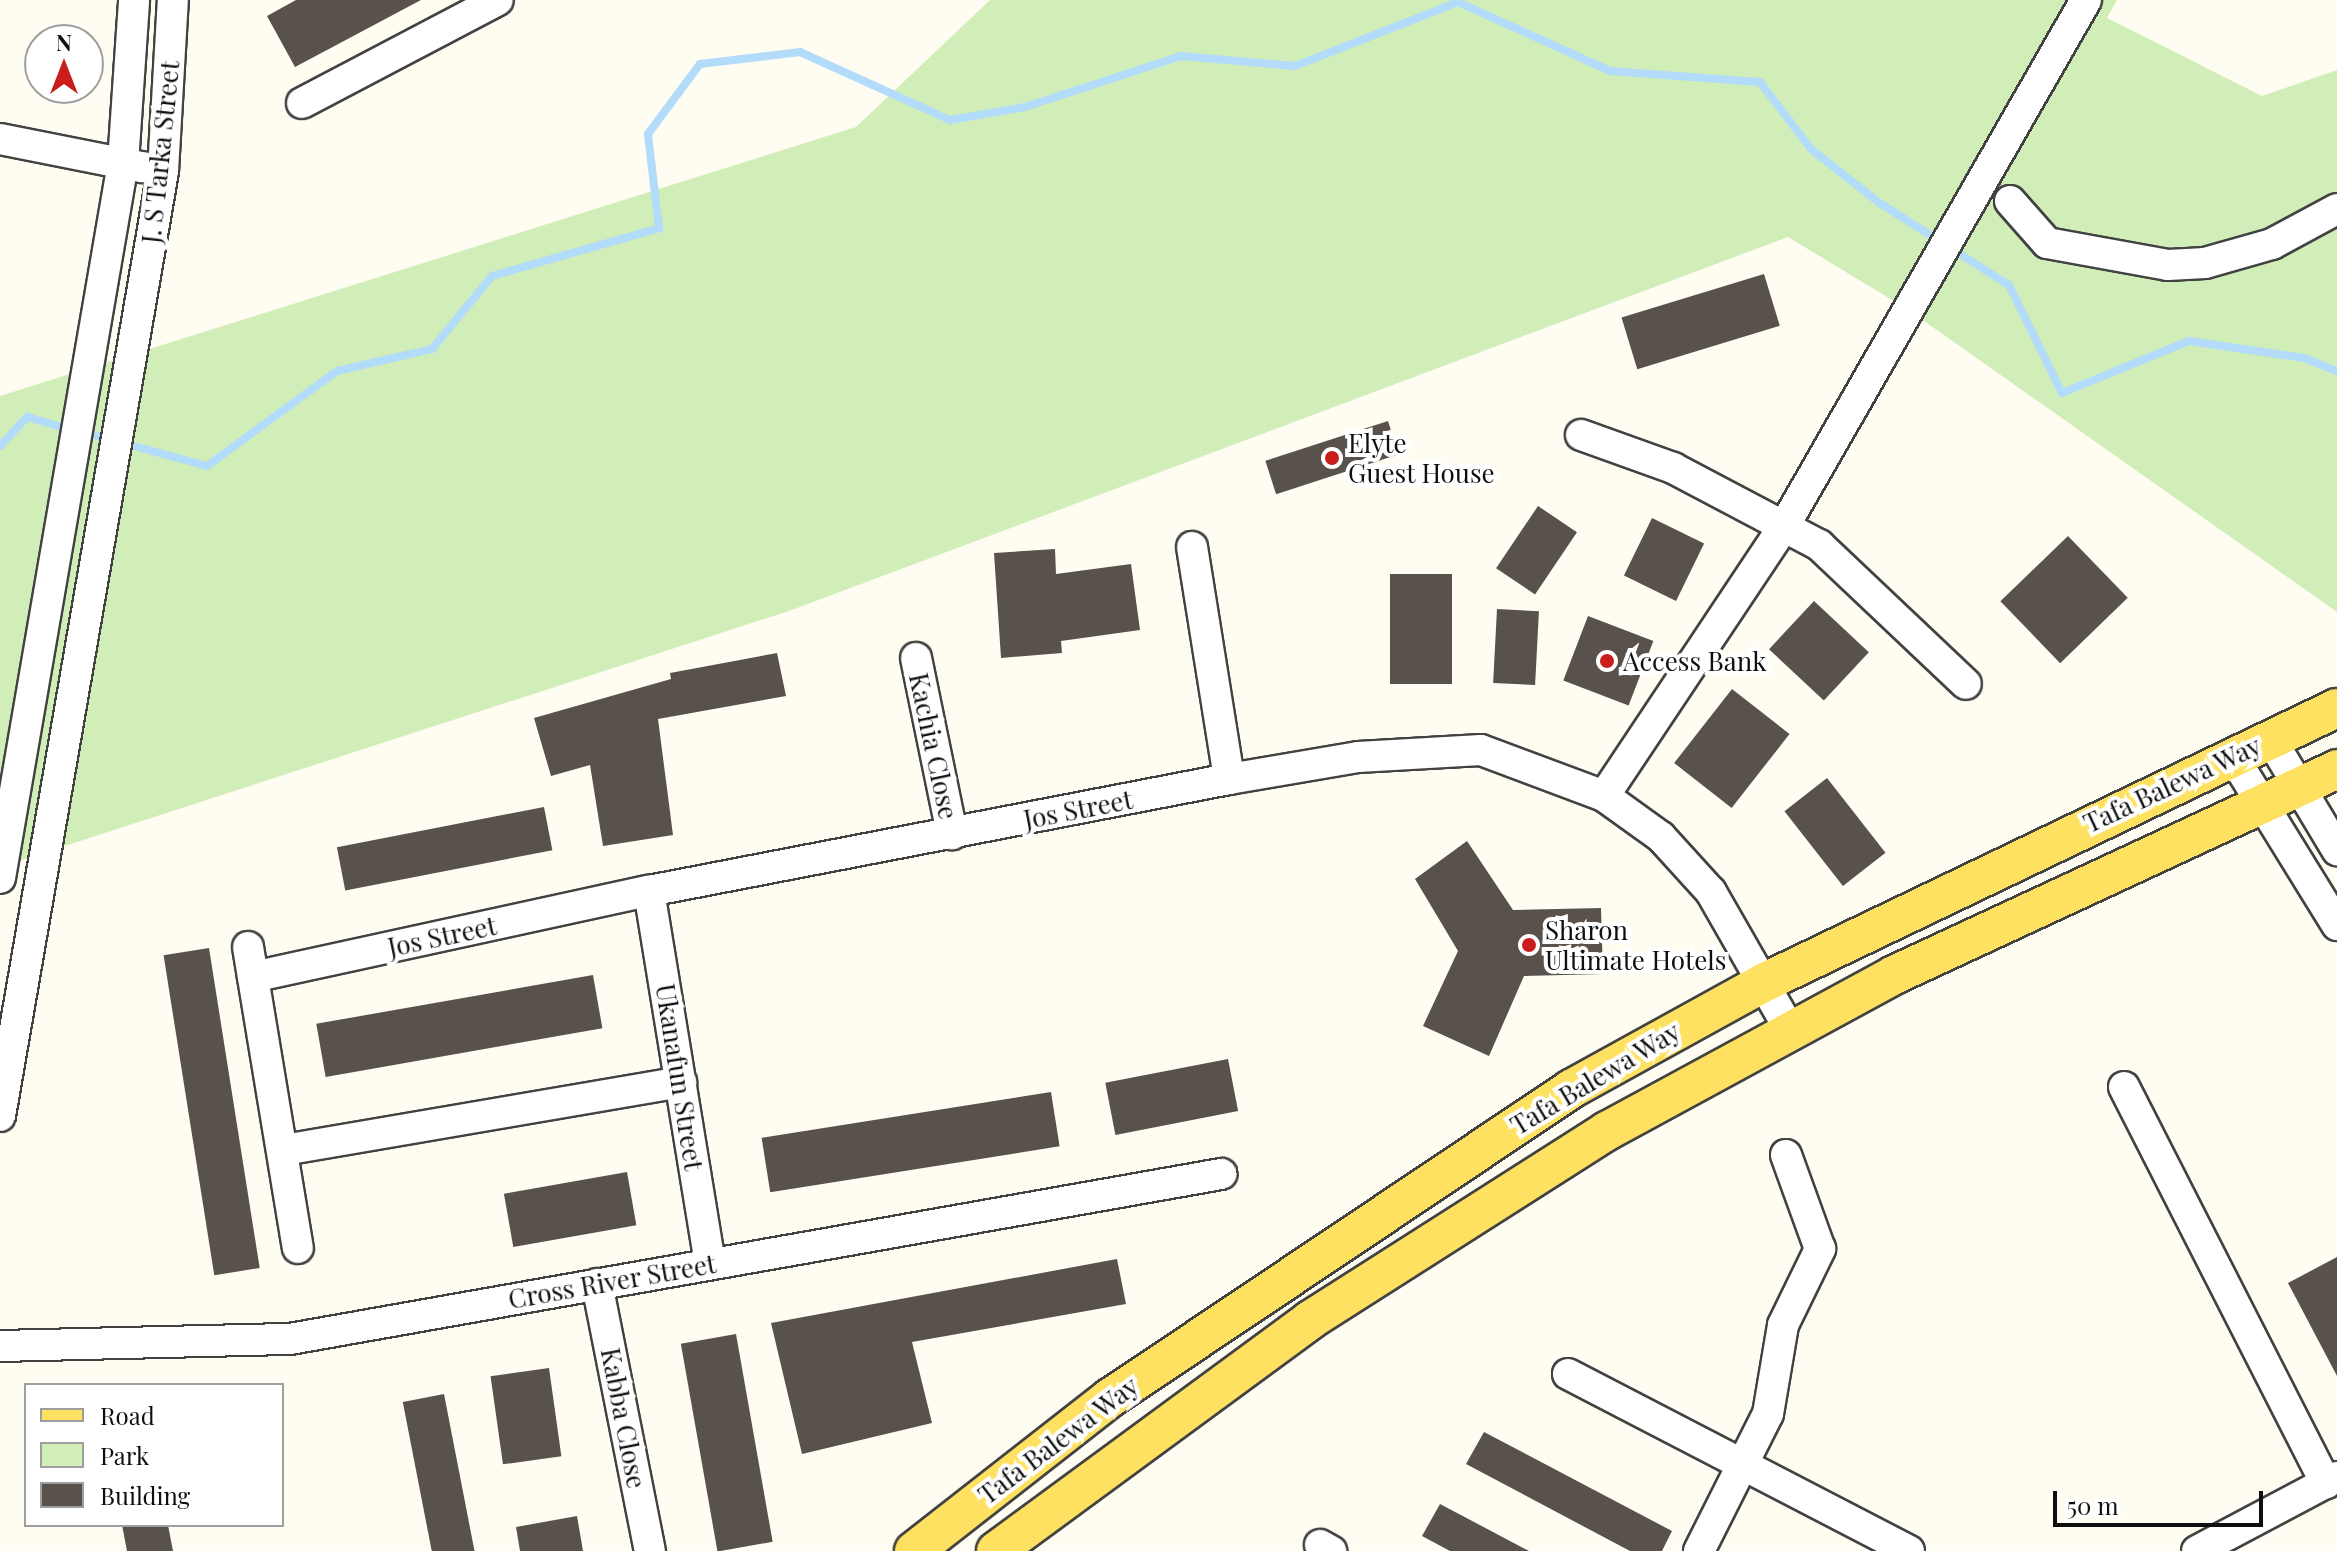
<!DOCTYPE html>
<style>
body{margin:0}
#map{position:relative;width:2337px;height:1551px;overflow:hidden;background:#fffdf2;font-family:"Playfair Display",serif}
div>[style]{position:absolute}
.green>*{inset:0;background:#d1edb8}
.stream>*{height:8px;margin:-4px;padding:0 4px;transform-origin:4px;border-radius:4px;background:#b3dcfa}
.building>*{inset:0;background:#59514b;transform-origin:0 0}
.roads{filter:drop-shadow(2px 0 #424242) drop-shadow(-2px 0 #424242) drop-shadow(0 2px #424242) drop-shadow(0 -2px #424242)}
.minor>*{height:30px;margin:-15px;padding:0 15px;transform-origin:15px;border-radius:15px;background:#fff}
.major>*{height:38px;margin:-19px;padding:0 19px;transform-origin:19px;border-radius:19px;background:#ffe162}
.dots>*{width:22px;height:22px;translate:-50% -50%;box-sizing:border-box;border:4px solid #fff;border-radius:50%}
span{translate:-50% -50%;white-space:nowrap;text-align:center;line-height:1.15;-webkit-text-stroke:8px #fff;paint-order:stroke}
.street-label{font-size:26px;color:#0f0f0f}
.poi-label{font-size:26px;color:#0f0f0f}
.left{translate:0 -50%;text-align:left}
.legend{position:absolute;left:24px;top:1383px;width:260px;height:144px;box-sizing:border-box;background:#fff;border:2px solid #9f9f9f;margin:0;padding:10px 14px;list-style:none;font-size:24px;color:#0f0f0f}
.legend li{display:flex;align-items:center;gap:16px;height:40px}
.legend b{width:40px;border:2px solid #9f9f9f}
.north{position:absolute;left:24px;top:24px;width:80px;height:80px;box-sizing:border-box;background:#fff;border:2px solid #9f9f9f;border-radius:50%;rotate:0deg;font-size:22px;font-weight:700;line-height:32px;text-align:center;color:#0f0f0f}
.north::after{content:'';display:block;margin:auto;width:28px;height:36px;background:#ca1e1d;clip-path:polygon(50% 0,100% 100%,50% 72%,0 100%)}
.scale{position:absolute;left:2053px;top:1491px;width:210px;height:36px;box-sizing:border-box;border:4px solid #0f0f0f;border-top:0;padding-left:10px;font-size:24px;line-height:28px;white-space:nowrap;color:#0f0f0f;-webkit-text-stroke:6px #fff;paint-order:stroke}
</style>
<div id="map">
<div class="green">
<i style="clip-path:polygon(990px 0,2117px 0,2107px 18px,2262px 96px,2337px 70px,2337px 612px,1907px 309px,1788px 237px,789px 611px,0 867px,0 396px,856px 127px)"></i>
</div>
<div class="stream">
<i style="left:83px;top:432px;width:129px;rotate:15.3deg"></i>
<i style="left:207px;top:466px;width:161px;rotate:-36.2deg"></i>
<i style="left:337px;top:371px;width:98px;rotate:-13deg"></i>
<i style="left:432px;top:349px;width:94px;rotate:-50.6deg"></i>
<i style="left:492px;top:276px;width:174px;rotate:-16deg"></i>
<i style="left:659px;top:228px;width:95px;rotate:-96.7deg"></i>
<i style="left:648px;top:134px;width:87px;rotate:-53.4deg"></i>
<i style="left:700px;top:64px;width:101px;rotate:-6.8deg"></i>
<i style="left:800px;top:52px;width:165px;rotate:24.4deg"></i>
<i style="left:950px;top:120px;width:76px;rotate:-9.8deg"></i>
<i style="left:1025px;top:107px;width:164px;rotate:-18.1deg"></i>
<i style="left:1181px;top:56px;width:114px;rotate:5deg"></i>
<i style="left:1295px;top:66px;width:175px;rotate:-21.4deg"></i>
<i style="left:1458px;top:2px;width:167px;rotate:24.4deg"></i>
<i style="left:1610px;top:71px;width:150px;rotate:4.2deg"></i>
<i style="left:1760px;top:82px;width:84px;rotate:52.7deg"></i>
<i style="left:1811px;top:149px;width:85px;rotate:38.3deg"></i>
<i style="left:1878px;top:202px;width:155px;rotate:32.4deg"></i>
<i style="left:2009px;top:285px;width:120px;rotate:63.9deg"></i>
<i style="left:2062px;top:393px;width:137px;rotate:-22.3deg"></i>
<i style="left:2189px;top:341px;width:116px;rotate:8.4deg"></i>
<i style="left:2304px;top:358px;width:35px;rotate:22deg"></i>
<i style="left:0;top:446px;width:40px;rotate:-47deg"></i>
<i style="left:27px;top:417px;width:44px;rotate:15.9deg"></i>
</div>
<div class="building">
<i style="clip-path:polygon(296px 0,421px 0,295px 67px,267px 16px)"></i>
<i style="left:1764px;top:274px;width:54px;height:149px;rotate:73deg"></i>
<i style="left:1388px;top:421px;width:35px;height:129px;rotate:72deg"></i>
<i style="left:1538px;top:506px;width:47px;height:75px;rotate:34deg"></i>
<i style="left:1652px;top:518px;width:58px;height:64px;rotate:26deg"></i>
<i style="left:2068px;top:536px;width:86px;height:94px;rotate:46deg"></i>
<i style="clip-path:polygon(1055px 549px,1056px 574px,1131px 564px,1140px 630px,1061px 641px,1062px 653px,1001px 658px,994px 553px)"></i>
<i style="left:1390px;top:574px;width:62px;height:110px"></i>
<i style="left:1814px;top:601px;width:75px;height:66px;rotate:43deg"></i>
<i style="left:1497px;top:609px;width:42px;height:74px;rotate:3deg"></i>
<i style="left:1588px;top:616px;width:70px;height:69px;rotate:21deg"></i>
<i style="clip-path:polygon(777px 653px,786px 696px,658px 719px,673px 835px,603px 846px,590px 765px,551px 776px,534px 718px,671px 679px,670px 673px)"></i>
<i style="left:1732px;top:689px;width:73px;height:94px;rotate:38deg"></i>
<i style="left:1827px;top:778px;width:95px;height:54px;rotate:52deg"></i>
<i style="left:544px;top:807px;width:44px;height:211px;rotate:79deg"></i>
<i style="clip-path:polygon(1467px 841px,1513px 910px,1601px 908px,1603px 974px,1524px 976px,1489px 1056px,1423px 1026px,1458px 951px,1415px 879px)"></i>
<i style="left:209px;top:948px;width:324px;height:46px;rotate:81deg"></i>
<i style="left:593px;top:975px;width:54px;height:281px;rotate:80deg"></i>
<i style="left:1228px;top:1059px;width:53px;height:125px;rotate:79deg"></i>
<i style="left:1051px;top:1092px;width:55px;height:293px;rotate:81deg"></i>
<i style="left:627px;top:1172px;width:54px;height:125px;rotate:80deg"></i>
<i style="clip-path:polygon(2337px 1257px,2337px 1376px,2288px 1283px)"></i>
<i style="clip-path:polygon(1117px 1259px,1126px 1304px,912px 1342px,932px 1423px,802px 1454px,771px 1323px)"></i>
<i style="left:736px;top:1334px;width:211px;height:56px;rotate:80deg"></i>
<i style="left:549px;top:1368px;width:89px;height:59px;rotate:82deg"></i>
<i style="left:444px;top:1394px;width:160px;height:42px;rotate:79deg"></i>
<i style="clip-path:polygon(1484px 1432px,1672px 1531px,1662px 1551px,1630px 1551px,1466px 1464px)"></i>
<i style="clip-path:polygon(1440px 1504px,1529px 1551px,1450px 1551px,1422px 1536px)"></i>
<i style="clip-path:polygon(577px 1516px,583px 1551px,520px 1551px,516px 1527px)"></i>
<i style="clip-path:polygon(122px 1525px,168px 1525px,173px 1551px,127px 1551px)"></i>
</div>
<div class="roads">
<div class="minor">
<i style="left:302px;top:103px;width:221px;rotate:-27.7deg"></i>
<i style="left:0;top:139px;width:145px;rotate:11.2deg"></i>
<i style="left:2010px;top:201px;width:56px;rotate:48.6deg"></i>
<i style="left:2047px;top:243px;width:123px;rotate:10.3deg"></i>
<i style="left:2168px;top:265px;width:37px;rotate:-3deg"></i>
<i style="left:2205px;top:263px;width:70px;rotate:-15.8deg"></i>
<i style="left:2272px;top:244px;width:74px;rotate:-28.3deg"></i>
<i style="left:1581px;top:435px;width:98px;rotate:19.7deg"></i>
<i style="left:1673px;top:468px;width:165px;rotate:27.8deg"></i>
<i style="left:1819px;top:545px;width:202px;rotate:43.4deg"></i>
<i style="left:1192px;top:547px;width:235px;rotate:80.9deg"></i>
<i style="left:916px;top:658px;width:180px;rotate:78.4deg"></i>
<i style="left:2270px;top:738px;width:131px;rotate:59.1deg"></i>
<i style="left:2232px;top:755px;width:200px;rotate:58.3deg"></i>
<i style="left:1604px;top:796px;width:328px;rotate:-56.3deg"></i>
<i style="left:1786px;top:523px;width:603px;rotate:-60.16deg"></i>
<i style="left:0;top:878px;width:726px;rotate:-80.24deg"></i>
<i style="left:123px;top:163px;width:163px;rotate:-86.1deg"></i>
<i style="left:649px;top:891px;width:377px;rotate:80.7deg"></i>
<i style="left:248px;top:947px;width:305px;rotate:80.6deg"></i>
<i style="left:253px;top:977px;width:405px;rotate:-12.3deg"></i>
<i style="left:649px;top:891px;width:591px;rotate:-10.93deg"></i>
<i style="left:1229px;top:779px;width:131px;rotate:-9.7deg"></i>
<i style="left:1358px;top:757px;width:123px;rotate:-3.3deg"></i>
<i style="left:1481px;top:750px;width:131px;rotate:20.5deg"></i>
<i style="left:1604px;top:796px;width:70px;rotate:35.7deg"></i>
<i style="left:1661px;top:837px;width:74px;rotate:47.7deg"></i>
<i style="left:1711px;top:892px;width:157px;rotate:60.2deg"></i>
<i style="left:2124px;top:1087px;width:445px;rotate:63deg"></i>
<i style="left:0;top:1116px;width:959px;rotate:-80.21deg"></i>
<i style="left:163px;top:171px;width:171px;rotate:-86.7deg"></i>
<i style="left:284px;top:1150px;width:403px;rotate:-9.7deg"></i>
<i style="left:597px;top:1284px;width:272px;rotate:78.8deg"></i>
<i style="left:0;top:1346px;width:290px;rotate:-1.4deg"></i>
<i style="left:290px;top:1339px;width:946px;rotate:-10.05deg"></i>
<i style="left:1568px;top:1374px;width:384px;rotate:27.4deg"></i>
<i style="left:1320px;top:1545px;width:13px;rotate:29deg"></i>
<i style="left:1699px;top:1551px;width:153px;rotate:-63.3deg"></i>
<i style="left:1768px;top:1414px;width:90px;rotate:-80.4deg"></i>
<i style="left:1783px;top:1325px;width:85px;rotate:-64deg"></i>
<i style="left:1820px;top:1249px;width:100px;rotate:-109.9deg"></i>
<i style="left:2197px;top:1551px;width:158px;rotate:-27.9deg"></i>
</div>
<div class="major">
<i style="left:914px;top:1551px;width:249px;rotate:-38deg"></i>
<i style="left:1110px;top:1398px;width:555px;rotate:-33.83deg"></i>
<i style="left:1571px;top:1089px;width:222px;rotate:-28.9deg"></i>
<i style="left:1765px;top:982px;width:634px;rotate:-25.6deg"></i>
<i style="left:996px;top:1551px;width:390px;rotate:-36.3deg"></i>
<i style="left:1310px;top:1320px;width:352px;rotate:-32.5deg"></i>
<i style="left:1607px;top:1131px;width:327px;rotate:-28.5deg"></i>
<i style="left:1894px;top:975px;width:489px;rotate:-24.9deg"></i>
</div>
</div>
<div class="dots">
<i style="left:1332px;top:458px;background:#ca1e1d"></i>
<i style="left:1607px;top:661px;background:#ca1e1d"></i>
<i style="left:1529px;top:945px;background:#ca1e1d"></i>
</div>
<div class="street-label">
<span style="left:160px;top:152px;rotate:-84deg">J. S Tarka Street</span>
<span style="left:934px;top:746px;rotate:78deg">Kachia Close</span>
<span style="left:2172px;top:784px;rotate:-25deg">Tafa Balewa Way</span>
<span style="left:1078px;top:809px;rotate:-11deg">Jos Street</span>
<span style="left:442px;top:936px;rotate:-12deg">Jos Street</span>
<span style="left:680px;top:1077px;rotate:81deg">Ukanafun Street</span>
<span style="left:1595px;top:1078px;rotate:-31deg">Tafa Balewa Way</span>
<span style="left:612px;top:1281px;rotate:-10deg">Cross River Street</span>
<span style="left:624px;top:1418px;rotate:79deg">Kabba Close</span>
<span style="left:1058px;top:1440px;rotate:-37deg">Tafa Balewa Way</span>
</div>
<div class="poi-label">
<span class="left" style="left:1348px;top:458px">Elyte<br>Guest House</span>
<span class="left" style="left:1623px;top:661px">Access Bank</span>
<span class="left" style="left:1545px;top:945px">Sharon<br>Ultimate Hotels</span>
</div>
<ul class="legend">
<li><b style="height:10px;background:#ffe162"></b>Road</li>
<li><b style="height:22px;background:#d1edb8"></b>Park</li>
<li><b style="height:22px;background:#59514b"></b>Building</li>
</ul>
<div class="north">N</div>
<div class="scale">50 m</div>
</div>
